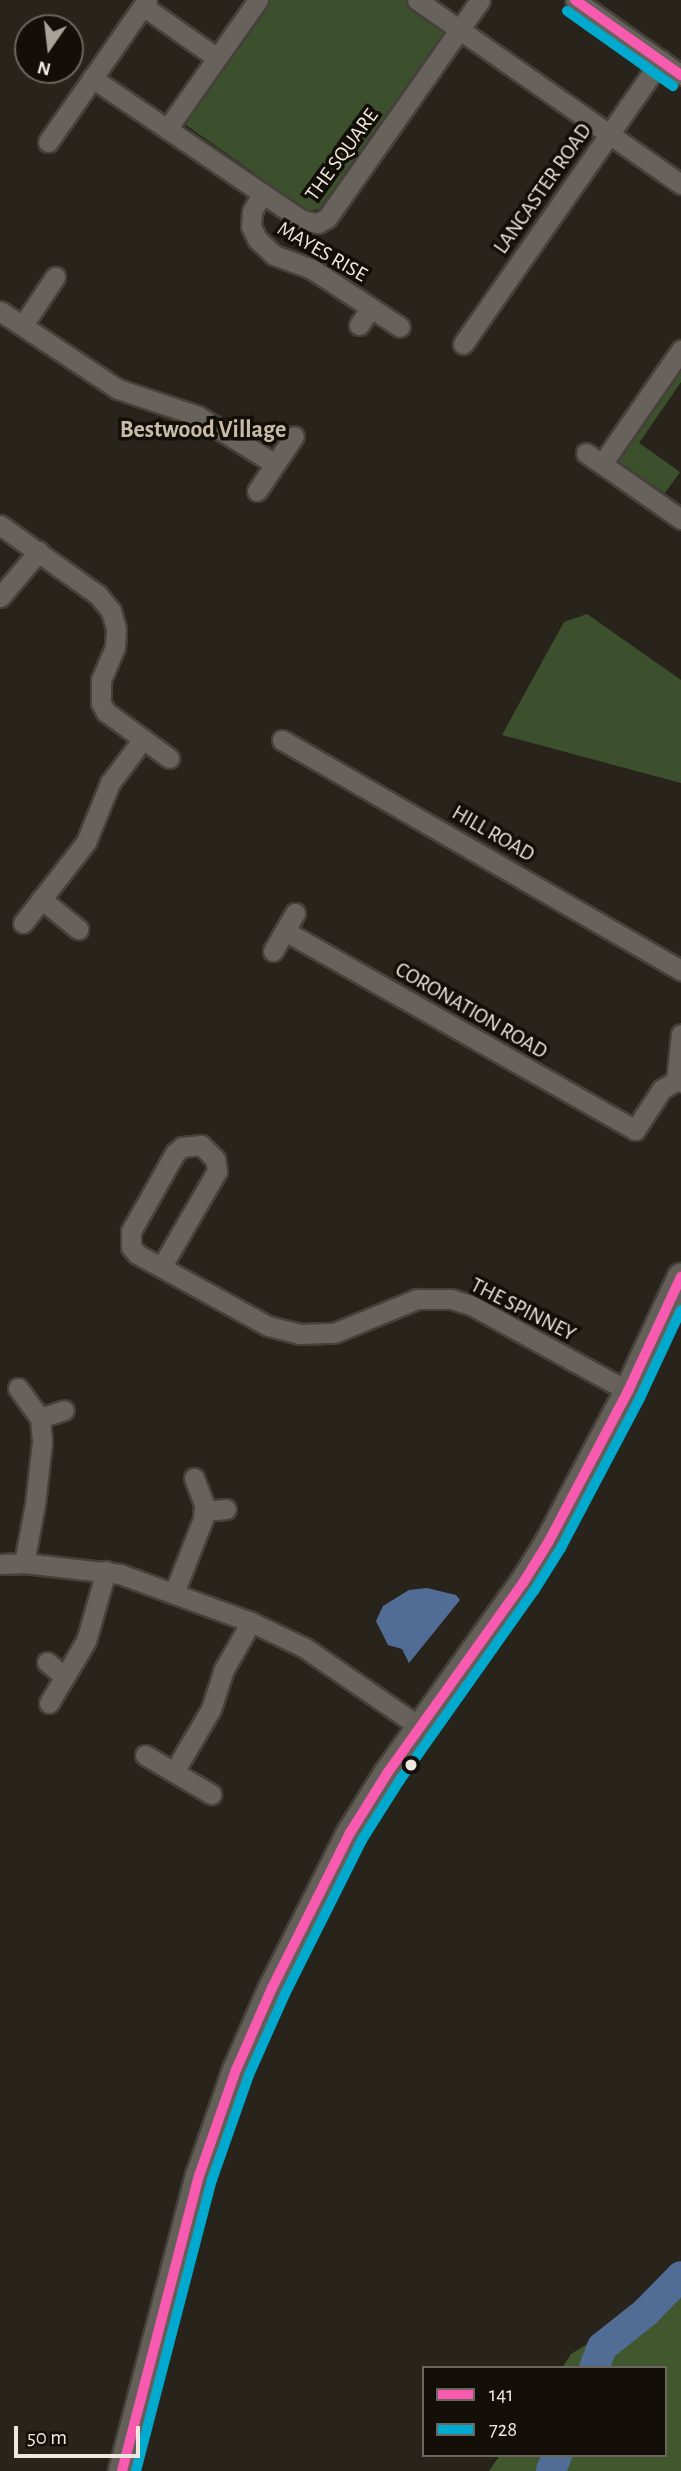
<!DOCTYPE html>
<style>
body{margin:0}
#map{position:relative;width:681px;height:2471px;overflow:hidden;background:#28241c;font-family:"Alegreya Sans",sans-serif}
div>[style]{position:absolute}
.green>*{inset:0;background:#3d502e}
.forest>*{inset:0;background:#41582e}
.water>*{inset:0;background:#526d95}
.river>*{height:30px;margin:-15px;padding:0 15px;transform-origin:15px;border-radius:15px;background:#526d95}
.roads{filter:drop-shadow(2px 0 #45413a) drop-shadow(-2px 0 #45413a) drop-shadow(0 2px #45413a) drop-shadow(0 -2px #45413a)}
.street>*{height:19px;margin:-9.5px;padding:0 9.5px;transform-origin:9.5px;border-radius:9.5px;background:#67635c}
.secondary>*{height:26px;margin:-13px;padding:0 13px;transform-origin:13px;border-radius:13px;background:#655f5a}
.bus-1>*{height:10px;margin:-5px;padding:0 5px;transform-origin:5px;border-radius:5px;background:#f75aaf}
.bus-2>*{height:10px;margin:-5px;padding:0 5px;transform-origin:5px;border-radius:5px;background:#00a9ce}
.dots>*{width:19px;height:19px;translate:-50% -50%;box-sizing:border-box;border:4px solid #130f08;border-radius:50%}
span{translate:-50% -50%;white-space:nowrap;text-align:center;line-height:1.15;-webkit-text-stroke:7px #130f08;paint-order:stroke}
.street-label{font-size:21px;color:#ede7dd}
.quarter-label{font-size:24px;color:#c8bca9;font-weight:700}
.legend{position:absolute;left:422px;top:2366px;width:245px;height:91px;box-sizing:border-box;background:#130f08;border:2px solid #6a655d;margin:0;padding:9px 12px;list-style:none;font-size:21px;color:#ede7dd}
.legend li{display:flex;align-items:center;gap:14px;height:35px}
.legend b{width:35px;border:2px solid #6a655d}
.north{position:absolute;left:14px;top:14px;width:70px;height:70px;box-sizing:border-box;background:#130f08;border:2px solid #6a655d;border-radius:50%;rotate:194deg;font-size:19px;font-weight:700;line-height:28px;text-align:center;color:#ede7dd}
.north::after{content:'';display:block;margin:auto;width:24px;height:32px;background:#a8a399;clip-path:polygon(50% 0,100% 100%,50% 72%,0 100%)}
.scale{position:absolute;left:14px;top:2426px;width:126px;height:32px;box-sizing:border-box;border:4px solid #ede7dd;border-top:0;padding-left:9px;font-size:21px;line-height:24px;white-space:nowrap;color:#ede7dd;-webkit-text-stroke:5px #130f08;paint-order:stroke}
</style>
<div id="map">
<div class="green">
<i style="clip-path:polygon(265px 0,409px 0,445px 27px,443px 37px,424px 66px,319px 209px,308px 211px,186px 125px,186px 114px)"></i>
<i style="clip-path:polygon(681px 361px,681px 382px,639px 443px,680px 472px,665px 493px,621px 463px,617px 458px)"></i>
<i style="clip-path:polygon(587px 614px,681px 680px,681px 783px,502px 735px,564px 622px)"></i>
</div>
<div class="forest">
<i style="clip-path:polygon(681px 2287px,681px 2471px,489px 2471px,500px 2455px,665px 2455px,665px 2368px,562px 2368px,571px 2354px)"></i>
</div>
<div class="water">
<i style="clip-path:polygon(427px 1588px,456px 1595px,460px 1600px,409px 1663px,402px 1649px,388px 1645px,376px 1621px,383px 1606px,409px 1590px)"></i>
</div>
<div class="river">
<i style="left:594px;top:2368px;width:22px;rotate:-69deg"></i>
<i style="left:602px;top:2347px;width:56px;rotate:-38.5deg"></i>
<i style="left:646px;top:2312px;width:50px;rotate:-45.8deg"></i>
<i style="left:551px;top:2471px;width:17px;rotate:-69deg"></i>
</div>
<div class="roads">
<div class="street">
<i style="left:417px;top:0;width:322px;rotate:34.9deg"></i>
<i style="left:575px;top:0;width:130px;rotate:35.3deg"></i>
<i style="left:143px;top:6px;width:90px;rotate:35.1deg"></i>
<i style="left:92px;top:78px;width:254px;rotate:34.1deg"></i>
<i style="left:302px;top:220px;width:16px;rotate:11deg"></i>
<i style="left:318px;top:223px;width:10px;rotate:-29deg"></i>
<i style="left:327px;top:218px;width:266px;rotate:-54.9deg"></i>
<i style="left:167px;top:129px;width:158px;rotate:-54.8deg"></i>
<i style="left:48px;top:142px;width:173px;rotate:-55.1deg"></i>
<i style="left:262px;top:193px;width:21px;rotate:118deg"></i>
<i style="left:252px;top:212px;width:14px;rotate:94deg"></i>
<i style="left:251px;top:226px;width:14px;rotate:65deg"></i>
<i style="left:257px;top:239px;width:23px;rotate:43deg"></i>
<i style="left:274px;top:255px;width:40px;rotate:20.2deg"></i>
<i style="left:312px;top:269px;width:105px;rotate:33.4deg"></i>
<i style="left:0;top:311px;width:141px;rotate:33.5deg"></i>
<i style="left:118px;top:389px;width:84px;rotate:18.6deg"></i>
<i style="left:198px;top:416px;width:91px;rotate:31.9deg"></i>
<i style="left:23px;top:325px;width:58px;rotate:-56.3deg"></i>
<i style="left:359px;top:325px;width:21px;rotate:-55deg"></i>
<i style="left:463px;top:344px;width:346px;rotate:-55.1deg"></i>
<i style="left:586px;top:453px;width:116px;rotate:34.8deg"></i>
<i style="left:602px;top:464px;width:139px;rotate:-55.3deg"></i>
<i style="left:257px;top:491px;width:66px;rotate:-56.1deg"></i>
<i style="left:0;top:525px;width:120px;rotate:35.5deg"></i>
<i style="left:98px;top:595px;width:21px;rotate:51deg"></i>
<i style="left:111px;top:611px;width:19px;rotate:74deg"></i>
<i style="left:116px;top:629px;width:18px;rotate:93deg"></i>
<i style="left:115px;top:647px;width:36px;rotate:113deg"></i>
<i style="left:101px;top:680px;width:23px;rotate:90deg"></i>
<i style="left:101px;top:703px;width:10px;rotate:61deg"></i>
<i style="left:106px;top:712px;width:78px;rotate:36.1deg"></i>
<i style="left:0;top:597px;width:60px;rotate:-49.7deg"></i>
<i style="left:282px;top:740px;width:461px;rotate:30deg"></i>
<i style="left:41px;top:899px;width:48px;rotate:39deg"></i>
<i style="left:23px;top:923px;width:103px;rotate:-52.1deg"></i>
<i style="left:86px;top:842px;width:64px;rotate:-67.9deg"></i>
<i style="left:110px;top:783px;width:55px;rotate:-53.1deg"></i>
<i style="left:285px;top:931px;width:403px;rotate:29.6deg"></i>
<i style="left:635px;top:1130px;width:49px;rotate:-56.6deg"></i>
<i style="left:662px;top:1089px;width:16px;rotate:-30deg"></i>
<i style="left:676px;top:1081px;width:5px;rotate:11deg"></i>
<i style="left:273px;top:951px;width:44px;rotate:-59.9deg"></i>
<i style="left:676px;top:1081px;width:47px;rotate:-83.9deg"></i>
<i style="left:162px;top:1266px;width:110px;rotate:-59.9deg"></i>
<i style="left:217px;top:1171px;width:12px;rotate:-99deg"></i>
<i style="left:215px;top:1159px;width:20px;rotate:-135deg"></i>
<i style="left:201px;top:1145px;width:19px;rotate:174deg"></i>
<i style="left:182px;top:1147px;width:9px;rotate:139deg"></i>
<i style="left:175px;top:1153px;width:90px;rotate:119.4deg"></i>
<i style="left:131px;top:1231px;width:16px;rotate:90deg"></i>
<i style="left:131px;top:1247px;width:9px;rotate:49deg"></i>
<i style="left:137px;top:1254px;width:149px;rotate:28.8deg"></i>
<i style="left:268px;top:1326px;width:32px;rotate:14deg"></i>
<i style="left:299px;top:1334px;width:35px;rotate:-2deg"></i>
<i style="left:334px;top:1333px;width:90px;rotate:-22.3deg"></i>
<i style="left:417px;top:1299px;width:34px"></i>
<i style="left:451px;top:1299px;width:21px;rotate:17deg"></i>
<i style="left:471px;top:1305px;width:179px;rotate:28.7deg"></i>
<i style="left:18px;top:1388px;width:37px;rotate:54deg"></i>
<i style="left:40px;top:1418px;width:24px;rotate:85deg"></i>
<i style="left:42px;top:1442px;width:62px;rotate:96.4deg"></i>
<i style="left:35px;top:1504px;width:60px;rotate:100.6deg"></i>
<i style="left:40px;top:1418px;width:25px;rotate:-18deg"></i>
<i style="left:204px;top:1511px;width:22px;rotate:-5deg"></i>
<i style="left:0;top:1564px;width:24px;rotate:-2deg"></i>
<i style="left:24px;top:1563px;width:97px;rotate:6.5deg"></i>
<i style="left:120px;top:1574px;width:140px;rotate:20.1deg"></i>
<i style="left:251px;top:1622px;width:60px;rotate:25.7deg"></i>
<i style="left:305px;top:1648px;width:140px;rotate:34.5deg"></i>
<i style="left:174px;top:1593px;width:79px;rotate:-68.6deg"></i>
<i style="left:203px;top:1519px;width:15px;rotate:-86deg"></i>
<i style="left:204px;top:1504px;width:28px;rotate:-111deg"></i>
<i style="left:47px;top:1662px;width:23px;rotate:40deg"></i>
<i style="left:49px;top:1703px;width:72px;rotate:-59.2deg"></i>
<i style="left:86px;top:1641px;width:73px;rotate:-74.1deg"></i>
<i style="left:145px;top:1755px;width:77px;rotate:30.6deg"></i>
<i style="left:174px;top:1772px;width:73px;rotate:-59.6deg"></i>
<i style="left:211px;top:1709px;width:40px;rotate:-72deg"></i>
<i style="left:223px;top:1671px;width:56px;rotate:-60.3deg"></i>
</div>
<div class="secondary">
<i style="left:122px;top:2471px;width:305px;rotate:-75.4deg"></i>
<i style="left:199px;top:2176px;width:112px;rotate:-70.8deg"></i>
<i style="left:236px;top:2070px;width:90px;rotate:-66.3deg"></i>
<i style="left:272px;top:1988px;width:174px;rotate:-63.3deg"></i>
<i style="left:350px;top:1833px;width:72px;rotate:-58.1deg"></i>
<i style="left:388px;top:1772px;width:232px;rotate:-54.5deg"></i>
<i style="left:523px;top:1583px;width:49px;rotate:-58.2deg"></i>
<i style="left:549px;top:1541px;width:170px;rotate:-62.2deg"></i>
<i style="left:628px;top:1391px;width:126px;rotate:-65.1deg"></i>
</div>
</div>
<div class="bus-1">
<i style="left:575px;top:0;width:130px;rotate:35.3deg"></i>
<i style="left:122px;top:2471px;width:305px;rotate:-75.4deg"></i>
<i style="left:199px;top:2176px;width:112px;rotate:-70.8deg"></i>
<i style="left:236px;top:2070px;width:90px;rotate:-66.3deg"></i>
<i style="left:272px;top:1988px;width:174px;rotate:-63.3deg"></i>
<i style="left:350px;top:1833px;width:72px;rotate:-58.1deg"></i>
<i style="left:388px;top:1772px;width:232px;rotate:-54.5deg"></i>
<i style="left:523px;top:1583px;width:49px;rotate:-58.2deg"></i>
<i style="left:549px;top:1541px;width:170px;rotate:-62.2deg"></i>
<i style="left:628px;top:1391px;width:126px;rotate:-65.1deg"></i>
</div>
<div class="bus-2">
<i style="left:567px;top:11px;width:130px;rotate:35.3deg"></i>
<i style="left:136px;top:2471px;width:301px;rotate:-75.4deg"></i>
<i style="left:212px;top:2180px;width:111px;rotate:-70.6deg"></i>
<i style="left:249px;top:2075px;width:89px;rotate:-66deg"></i>
<i style="left:285px;top:1994px;width:172px;rotate:-63.4deg"></i>
<i style="left:362px;top:1840px;width:71px;rotate:-57.7deg"></i>
<i style="left:400px;top:1780px;width:232px;rotate:-54.7deg"></i>
<i style="left:534px;top:1591px;width:51px;rotate:-57.9deg"></i>
<i style="left:561px;top:1548px;width:170px;rotate:-62.2deg"></i>
<i style="left:640px;top:1398px;width:97px;rotate:-65deg"></i>
</div>
<div class="dots">
<i style="left:411px;top:1765px;background:#ede7dd"></i>
</div>
<div class="street-label">
<span style="left:342px;top:155px;rotate:-54deg">THE SQUARE</span>
<span style="left:543px;top:189px;rotate:-55deg">LANCASTER ROAD</span>
<span style="left:322px;top:252px;rotate:30deg">MAYES RISE</span>
<span style="left:493px;top:834px;rotate:30deg">HILL ROAD</span>
<span style="left:471px;top:1011px;rotate:30deg">CORONATION ROAD</span>
<span style="left:523px;top:1310px;rotate:27deg">THE SPINNEY</span>
</div>
<div class="quarter-label">
<span style="left:203px;top:431px">Bestwood Village</span>
</div>
<ul class="legend">
<li><b style="height:9px;background:#f75aaf"></b>141</li>
<li><b style="height:9px;background:#00a9ce"></b>728</li>
</ul>
<div class="north">N</div>
<div class="scale">50 m</div>
</div>
